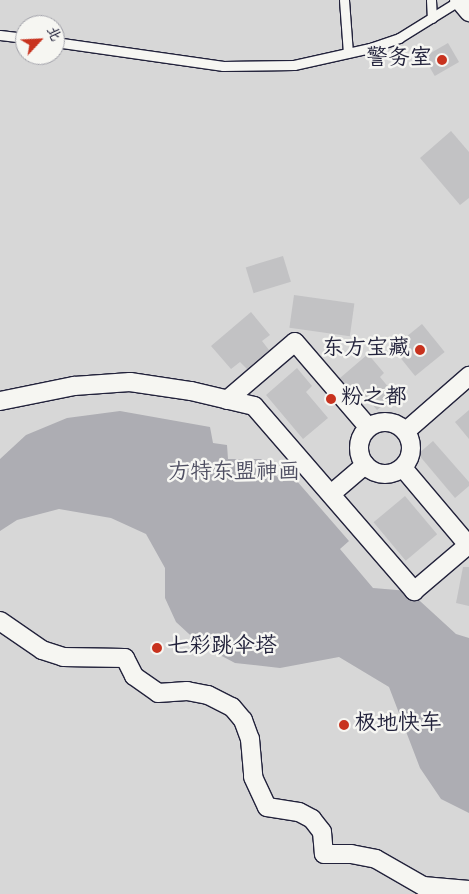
<!DOCTYPE html>
<meta charset="utf-8">
<style>
body{margin:0}
#map{position:relative;width:469px;height:894px;overflow:hidden;background:#f6f6f2;font-family:"Indie Flower","LXGW WenKai TC",sans-serif}
div>[style]{position:absolute}
.green>*{inset:0;background:#d7d7d7}
.water>*{inset:0;background:#adadb3}
.building>*{inset:0;background:#c2c2c4;transform-origin:0 0}
.roads{filter:drop-shadow(1px 0 #22223b) drop-shadow(-1px 0 #22223b) drop-shadow(0 1px #22223b) drop-shadow(0 -1px #22223b)}
.lane>*{height:9px;margin:-4.5px;padding:0 4.5px;transform-origin:4.5px;border-radius:4.5px;background:#f6f6f2}
.street>*{height:18px;margin:-9px;padding:0 9px;transform-origin:9px;border-radius:9px;background:#f6f6f2}
.street>.ring{margin:-9px;padding:0;box-sizing:content-box;background:none;border:18px solid #f6f6f2;border-radius:50%}
.dots>*{width:14px;height:14px;translate:-50% -50%;box-sizing:border-box;border:2px solid #f6f6f2;border-radius:50%}
span{translate:-50% -50%;white-space:nowrap;text-align:center;line-height:1.15;-webkit-text-stroke:5px #f6f6f2;paint-order:stroke}
.poi-label{font-size:22px;color:#22223b}
.right{translate:-100% -50%;text-align:right}
.left{translate:0 -50%;text-align:left}
.park-label{font-size:22px;color:#4f4f62}
.north{position:absolute;left:15px;top:15px;width:50px;height:50px;box-sizing:border-box;background:#f6f6f2;border:1px solid #a1a1a9;border-radius:50%;rotate:65deg;font-size:14px;font-weight:700;line-height:20px;text-align:center;color:#22223b}
.north::after{content:'';display:block;margin:auto;width:18px;height:22px;background:#c8321e;clip-path:polygon(50% 0,100% 100%,50% 72%,0 100%)}
</style>
<div id="map">
<div class="green">
<i style="clip-path:polygon(evenodd,0 0,469px 0,469px 894px,0 894px,0 0,25px 25px,55px 25px,55px 55px,25px 55px,25px 25px)"></i>
</div>
<div class="water">
<i style="clip-path:polygon(120px 411px,210px 427px,213px 443px,227px 445px,228px 459px,261px 459px,280px 480px,289px 472px,349px 541px,340px 549px,373px 588px,409px 591px,456px 634px,469px 638px,469px 813px,441px 799px,420px 768px,389px 687px,339px 657px,280px 668px,235px 663px,201px 645px,176px 622px,165px 598px,165px 568px,146px 534px,111px 518px,59px 509px,17px 520px,0 531px,0 459px,26px 435px,67px 418px)"></i>
</div>
<div class="building">
<i style="left:448px;top:43px;width:22px;height:28px;rotate:60deg"></i>
<i style="clip-path:polygon(451px 131px,469px 152px,469px 198px,460px 205px,420px 158px)"></i>
<i style="left:283px;top:256px;width:27px;height:39px;rotate:73deg"></i>
<i style="left:294px;top:295px;width:61px;height:33px;rotate:8deg"></i>
<i style="clip-path:polygon(251px 312px,270px 335px,262px 341px,269px 350px,247px 369px,240px 362px,231px 369px,211px 346px)"></i>
<i style="left:422px;top:324px;width:36px;height:38px;rotate:51deg"></i>
<i style="clip-path:polygon(368px 354px,384px 373px,380px 377px,395px 395px,377px 410px,362px 392px,356px 397px,340px 378px)"></i>
<i style="clip-path:polygon(297px 368px,312px 386px,306px 392px,328px 418px,303px 439px,266px 395px)"></i>
<i style="clip-path:polygon(469px 410px,469px 439px,455px 422px)"></i>
<i style="clip-path:polygon(433px 441px,469px 482px,469px 486px,455px 498px,418px 454px)"></i>
<i style="left:405px;top:496px;width:50px;height:41px;rotate:50deg"></i>
<i style="clip-path:polygon(463px 567px,469px 567px,469px 606px,456px 603px)"></i>
</div>
<div class="roads">
<div class="lane">
<i style="left:344px;top:0;width:53px;rotate:85.7deg"></i>
<i style="left:431px;top:0;width:18px;rotate:87deg"></i>
<i style="left:0;top:35px;width:25px;rotate:7deg"></i>
<i style="left:55px;top:42px;width:170px;rotate:8.1deg"></i>
<i style="left:223px;top:66px;width:71px;rotate:-0.8deg"></i>
<i style="left:294px;top:65px;width:78px;rotate:-12.6deg"></i>
<i style="left:370px;top:48px;width:31px;rotate:-19deg"></i>
<i style="left:399px;top:38px;width:72px;rotate:-31.9deg"></i>
</div>
<div class="street">
<i style="left:459px;top:0;width:16px;rotate:50deg"></i>
<i style="left:227px;top:400px;width:89px;rotate:-40.5deg"></i>
<i style="left:295px;top:342px;width:112px;rotate:49.3deg"></i>
<i style="left:0;top:401px;width:76px;rotate:-11.5deg"></i>
<i style="left:74px;top:386px;width:56px;rotate:-4.1deg"></i>
<i style="left:130px;top:382px;width:62px;rotate:8.4deg"></i>
<i style="left:191px;top:391px;width:65px;rotate:13.4deg"></i>
<i style="left:254px;top:406px;width:245px;rotate:49.1deg"></i>
<i style="left:414px;top:591px;width:71px;rotate:-40.4deg"></i>
<i class="ring" style="left:359px;top:422px;width:34px;height:34px"></i>
<i style="left:406px;top:431px;width:84px;rotate:-41.1deg"></i>
<i style="left:403px;top:468px;width:102px;rotate:49.8deg"></i>
<i style="left:331px;top:494px;width:45px;rotate:-40.5deg"></i>
<i style="left:0;top:621px;width:51px;rotate:34.6deg"></i>
<i style="left:42px;top:650px;width:22px;rotate:18deg"></i>
<i style="left:63px;top:657px;width:62px;rotate:0.9deg"></i>
<i style="left:125px;top:658px;width:20px;rotate:63deg"></i>
<i style="left:134px;top:676px;width:29px;rotate:35deg"></i>
<i style="left:158px;top:693px;width:29px;rotate:-4deg"></i>
<i style="left:187px;top:691px;width:21px;rotate:11deg"></i>
<i style="left:208px;top:695px;width:27px;rotate:27deg"></i>
<i style="left:232px;top:707px;width:17px;rotate:50deg"></i>
<i style="left:243px;top:720px;width:20px;rotate:70deg"></i>
<i style="left:250px;top:739px;width:38px;rotate:85deg"></i>
<i style="left:253px;top:777px;width:33px;rotate:65deg"></i>
<i style="left:267px;top:807px;width:32px;rotate:9deg"></i>
<i style="left:299px;top:812px;width:15px;rotate:28deg"></i>
<i style="left:312px;top:819px;width:16px;rotate:52deg"></i>
<i style="left:322px;top:832px;width:22px;rotate:85deg"></i>
<i style="left:324px;top:854px;width:27px"></i>
<i style="left:351px;top:854px;width:25px;rotate:11deg"></i>
<i style="left:376px;top:859px;width:54px;rotate:29.9deg"></i>
<i style="left:423px;top:886px;width:46px;rotate:5deg"></i>
</div>
</div>
<div class="dots">
<i style="left:442px;top:60px;background:#c8321e"></i>
<i style="left:420px;top:350px;background:#c8321e"></i>
<i style="left:331px;top:399px;background:#c8321e"></i>
<i style="left:157px;top:648px;background:#c8321e"></i>
<i style="left:344px;top:725px;background:#c8321e"></i>
</div>
<div class="poi-label">
<span class="right" style="left:432px;top:60px">警务室</span>
<span class="right" style="left:410px;top:350px">东方宝藏</span>
<span class="left" style="left:341px;top:399px">粉之都</span>
<span class="left" style="left:167px;top:648px">七彩跳伞塔</span>
<span class="left" style="left:354px;top:725px">极地快车</span>
</div>
<div class="park-label">
<span style="left:234px;top:474px">方特东盟神画</span>
</div>
<div class="north">北</div>
</div>
